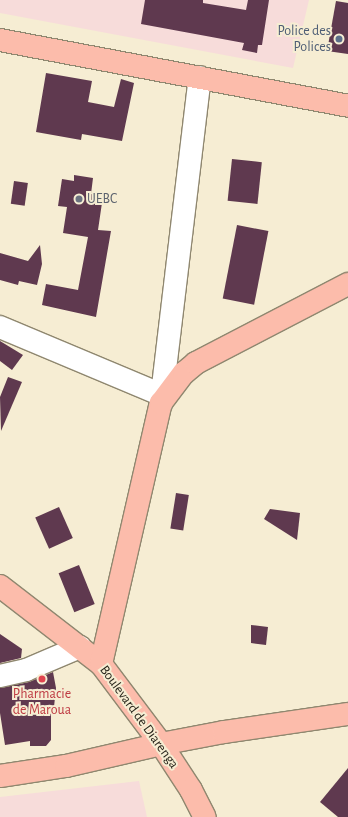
<!DOCTYPE html>
<style>
body{margin:0}
#map{position:relative;width:348px;height:817px;overflow:hidden;background:#f6edd3;font-family:"Alegreya Sans",sans-serif}
div>[style]{position:absolute}
.education>*{inset:0;background:#f7dcda}
.building>*{inset:0;background:#5f394f;transform-origin:0 0}
.roads{filter:drop-shadow(1px 0 #8f876f) drop-shadow(-1px 0 #8f876f) drop-shadow(0 1px #8f876f) drop-shadow(0 -1px #8f876f)}
.minor>*{height:22px;margin:-11px;padding:0 11px;transform-origin:11px;border-radius:11px;background:#fff}
.major>*{height:22px;margin:-11px;padding:0 11px;transform-origin:11px;border-radius:11px;background:#fcbcab}
.dots>*{width:11px;height:11px;translate:-50% -50%;box-sizing:border-box;border:2px solid #f6edd3;border-radius:50%}
span{translate:-50% -50%;white-space:nowrap;text-align:center;line-height:1.15;-webkit-text-stroke:4px #f6edd3;paint-order:stroke}
.service-label{font-size:14px;color:#4e5e75}
.right{translate:-100% -50%;text-align:right}
.worship-label{font-size:14px;color:#5b616d}
.left{translate:0 -50%;text-align:left}
.health-label{font-size:14px;color:#be3a42}
.street-label{font-size:14px;color:#29261c}
</style>
<div id="map">
<div class="education">
<i style="clip-path:polygon(0 0,309px 0,293px 68px,0 13px)"></i>
<i style="clip-path:polygon(139px 781px,147px 817px,0 817px,0 797px)"></i>
</div>
<div class="building">
<i style="clip-path:polygon(145px 0,203px 0,203px 3px,246px 10px,248px 0,269px 0,262px 45px,258px 45px,257px 53px,242px 50px,244px 43px,141px 24px)"></i>
<i style="clip-path:polygon(336px 1px,348px 3px,348px 54px,327px 51px)"></i>
<i style="clip-path:polygon(46px 73px,92px 81px,88px 102px,114px 107px,121px 79px,134px 83px,122px 141px,82px 134px,81px 140px,36px 132px)"></i>
<i style="left:232px;top:159px;width:30px;height:42px;rotate:6deg"></i>
<i style="clip-path:polygon(74px 175px,93px 178px,91px 194px,103px 196px,98px 230px,111px 231px,96px 317px,42px 305px,46px 284px,78px 290px,88px 237px,63px 233px,67px 207px,58px 206px,62px 179px,74px 181px)"></i>
<i style="left:14px;top:181px;width:14px;height:23px;rotate:8deg"></i>
<i style="left:237px;top:225px;width:32px;height:75px;rotate:11deg"></i>
<i style="clip-path:polygon(40px 245px,42px 264px,37px 285px,19px 281px,18px 285px,0 280px,0 253px,28px 261px)"></i>
<i style="clip-path:polygon(0 341px,23px 355px,12px 370px,0 361px)"></i>
<i style="clip-path:polygon(8px 377px,22px 382px,1px 431px,0 397px)"></i>
<i style="left:176px;top:493px;width:13px;height:36px;rotate:9deg"></i>
<i style="left:59px;top:507px;width:34px;height:26px;rotate:66deg"></i>
<i style="clip-path:polygon(270px 509px,300px 513px,297px 540px,264px 519px)"></i>
<i style="left:79px;top:565px;width:42px;height:22px;rotate:68deg"></i>
<i style="clip-path:polygon(251px 625px,268px 627px,266px 645px,251px 643px)"></i>
<i style="clip-path:polygon(0 634px,22px 649px,21px 658px,0 663px)"></i>
<i style="clip-path:polygon(53px 672px,56px 688px,54px 707px,51px 709px,51px 740px,46px 746px,30px 746px,30px 741px,5px 745px,0 713px,0 688px,29px 682px)"></i>
<i style="clip-path:polygon(348px 768px,348px 817px,338px 817px,320px 802px)"></i>
</div>
<div class="roads">
<div class="minor">
<i style="left:0;top:327px;width:176px;rotate:22.8deg"></i>
<i style="left:161px;top:403px;width:328px;rotate:-83.2deg"></i>
<i style="left:0;top:676px;width:27px;rotate:-13deg"></i>
<i style="left:26px;top:670px;width:59px;rotate:-23.1deg"></i>
</div>
<div class="major">
<i style="left:0;top:40px;width:354px;rotate:10.7deg"></i>
<i style="left:0;top:586px;width:128px;rotate:37.7deg"></i>
<i style="left:101px;top:664px;width:100px;rotate:53.1deg"></i>
<i style="left:161px;top:744px;width:55px;rotate:56.9deg"></i>
<i style="left:191px;top:790px;width:30px;rotate:63deg"></i>
<i style="left:101px;top:664px;width:268px;rotate:-77.1deg"></i>
<i style="left:161px;top:403px;width:38px;rotate:-53deg"></i>
<i style="left:184px;top:373px;width:16px;rotate:-40deg"></i>
<i style="left:196px;top:363px;width:171px;rotate:-27.5deg"></i>
<i style="left:0;top:776px;width:67px;rotate:-8.6deg"></i>
<i style="left:66px;top:766px;width:98px;rotate:-13deg"></i>
<i style="left:161px;top:744px;width:64px;rotate:-10.8deg"></i>
<i style="left:224px;top:732px;width:125px;rotate:-8.3deg"></i>
</div>
</div>
<div class="dots">
<i style="left:339px;top:39px;background:#5c6f8a"></i>
<i style="left:79px;top:199px;background:#6b7280"></i>
<i style="left:42px;top:679px;background:#e0444e"></i>
</div>
<div class="service-label">
<span class="right" style="left:331px;top:39px">Police des<br>Polices</span>
</div>
<div class="worship-label">
<span class="left" style="left:87px;top:199px">UEBC</span>
</div>
<div class="health-label">
<span style="left:42px;top:702px">Pharmacie<br>de Maroua</span>
</div>
<div class="street-label">
<span style="left:139px;top:717px;rotate:54deg">Boulevard de Diarenga</span>
</div>
</div>
